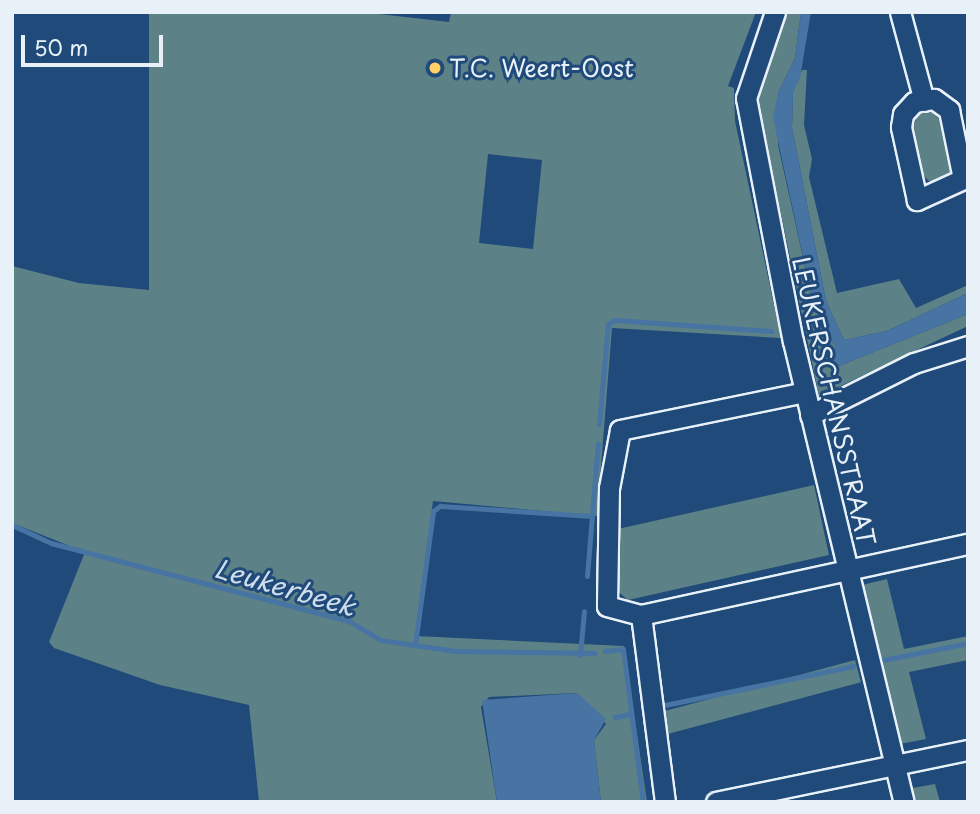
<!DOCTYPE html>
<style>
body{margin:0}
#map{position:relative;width:980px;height:814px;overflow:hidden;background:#1f4a7a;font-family:"Playpen Sans",sans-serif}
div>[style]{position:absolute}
.green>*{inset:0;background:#5c8186;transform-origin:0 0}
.water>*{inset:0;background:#4774a2}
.stream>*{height:5px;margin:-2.5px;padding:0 2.5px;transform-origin:2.5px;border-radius:2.5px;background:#4774a2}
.roads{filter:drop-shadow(2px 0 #e8f1f8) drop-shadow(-2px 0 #e8f1f8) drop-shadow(0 2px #e8f1f8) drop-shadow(0 -2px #e8f1f8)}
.minor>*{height:19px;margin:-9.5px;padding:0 9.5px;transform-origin:9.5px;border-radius:9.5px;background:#1f4a7a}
.dots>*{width:19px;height:19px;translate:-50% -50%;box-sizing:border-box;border:4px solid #1f4a7a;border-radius:50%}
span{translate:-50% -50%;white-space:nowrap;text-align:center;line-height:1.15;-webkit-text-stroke:6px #1f4a7a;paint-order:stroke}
.poi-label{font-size:24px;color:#e8f1f8}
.left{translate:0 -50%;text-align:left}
.street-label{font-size:24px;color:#e8f1f8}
.water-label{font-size:26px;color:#d0deeb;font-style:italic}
.frame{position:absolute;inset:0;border:14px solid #e8f1f8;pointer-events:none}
.scale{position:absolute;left:21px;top:35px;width:142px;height:32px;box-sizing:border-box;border:4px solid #e8f1f8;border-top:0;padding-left:9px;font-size:21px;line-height:24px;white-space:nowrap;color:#e8f1f8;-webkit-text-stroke:5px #1f4a7a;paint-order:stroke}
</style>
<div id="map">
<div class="green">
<i style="clip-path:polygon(evenodd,149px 12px,362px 12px,449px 22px,451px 12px,756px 12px,728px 86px,734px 88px,735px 121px,781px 338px,612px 328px,597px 516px,433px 501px,416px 636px,624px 646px,647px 802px,601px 802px,594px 740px,606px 724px,577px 693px,489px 697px,481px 707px,497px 802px,259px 802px,249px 705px,160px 685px,54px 648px,49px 642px,85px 552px,12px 523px,12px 266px,79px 283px,149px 290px,149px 12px,488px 154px,542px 160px,533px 249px,479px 243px,488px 154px)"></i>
<i style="clip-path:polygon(787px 12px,801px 12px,795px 58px,778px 93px,778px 145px,814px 307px,836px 348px,830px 356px,839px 366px,968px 314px,968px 326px,819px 396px,758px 104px,758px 91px)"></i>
<i style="clip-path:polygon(802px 70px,807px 70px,804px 125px,812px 159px,809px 177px,837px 293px,899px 279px,916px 308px,968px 285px,968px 293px,887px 331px,844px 340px,826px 301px,792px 128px,793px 92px)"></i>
<i style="clip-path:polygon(931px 112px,943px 122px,954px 167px,950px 177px,940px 181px,929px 181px,922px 174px,911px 127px,920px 114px)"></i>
<i style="clip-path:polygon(814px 485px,829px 555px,628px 600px,615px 589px,618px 529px)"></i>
<i style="clip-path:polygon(887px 579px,904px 649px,968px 636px,968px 660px,909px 672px,926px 739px,900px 744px,862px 585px)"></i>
<i style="left:855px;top:660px;width:23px;height:201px;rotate:75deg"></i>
<i style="clip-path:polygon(935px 784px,940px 802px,915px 802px,912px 788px)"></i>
</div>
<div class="water">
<i style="clip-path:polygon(801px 12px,811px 12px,800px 78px,793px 92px,792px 128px,826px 301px,844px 340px,887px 331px,968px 293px,968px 314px,839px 366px,829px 357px,836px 348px,814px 307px,773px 118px,778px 93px,795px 58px)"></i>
<i style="clip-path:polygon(577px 693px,606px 719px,594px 740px,601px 802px,497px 802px,482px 700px)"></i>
</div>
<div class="stream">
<i style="left:599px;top:424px;width:100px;rotate:-84.9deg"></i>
<i style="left:608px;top:324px;width:8px;rotate:-30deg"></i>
<i style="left:615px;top:320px;width:157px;rotate:4deg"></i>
<i style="left:12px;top:525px;width:43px;rotate:24.8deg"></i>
<i style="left:51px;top:543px;width:308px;rotate:14.7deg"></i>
<i style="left:349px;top:621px;width:37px;rotate:31deg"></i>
<i style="left:381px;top:640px;width:75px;rotate:8.5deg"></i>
<i style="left:455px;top:651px;width:140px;rotate:0.8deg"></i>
<i style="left:587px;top:576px;width:133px;rotate:-85.3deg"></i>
<i style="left:415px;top:645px;width:135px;rotate:-82.3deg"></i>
<i style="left:433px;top:511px;width:9px;rotate:-36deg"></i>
<i style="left:440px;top:506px;width:152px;rotate:3.8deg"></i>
<i style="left:605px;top:651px;width:18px;rotate:-6deg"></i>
<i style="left:623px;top:649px;width:154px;rotate:82.6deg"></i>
<i style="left:580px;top:655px;width:44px;rotate:-84.8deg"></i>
<i style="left:883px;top:660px;width:87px;rotate:-11.3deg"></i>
<i style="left:665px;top:705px;width:192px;rotate:-11.7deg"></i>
<i style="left:615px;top:717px;width:16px;rotate:-11deg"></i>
</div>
<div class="roads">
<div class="minor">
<i style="left:775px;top:12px;width:91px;rotate:108.6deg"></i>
<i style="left:746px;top:98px;width:248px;rotate:79.1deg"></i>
<i style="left:793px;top:341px;width:474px;rotate:76.5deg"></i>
<i style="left:900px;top:12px;width:92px;rotate:74.9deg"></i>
<i style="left:934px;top:99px;width:19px;rotate:36deg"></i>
<i style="left:949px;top:110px;width:70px;rotate:78.5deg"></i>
<i style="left:963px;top:179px;width:51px;rotate:155.5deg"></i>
<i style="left:917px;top:200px;width:75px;rotate:-102.4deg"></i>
<i style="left:901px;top:127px;width:13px;rotate:-81deg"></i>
<i style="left:903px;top:114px;width:16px;rotate:-47deg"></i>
<i style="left:914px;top:102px;width:20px;rotate:-9deg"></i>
<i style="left:805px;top:392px;width:189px;rotate:168.4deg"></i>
<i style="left:620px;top:430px;width:59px;rotate:100.7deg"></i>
<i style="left:609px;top:488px;width:118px;rotate:91deg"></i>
<i style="left:607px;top:606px;width:35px;rotate:15deg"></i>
<i style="left:641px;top:615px;width:335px;rotate:-12.3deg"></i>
<i style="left:810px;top:415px;width:116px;rotate:-26.6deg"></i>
<i style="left:914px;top:363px;width:57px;rotate:-17.5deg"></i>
<i style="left:641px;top:615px;width:189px;rotate:82.7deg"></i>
<i style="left:716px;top:802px;width:257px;rotate:-11.7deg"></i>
</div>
</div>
<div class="dots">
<i style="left:435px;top:68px;background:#ffd166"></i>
</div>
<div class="poi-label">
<span class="left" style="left:449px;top:68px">T.C. Weert-Oost</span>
</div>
<div class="street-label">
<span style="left:834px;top:401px;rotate:77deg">LEUKERSCHANSSTRAAT</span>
</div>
<div class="water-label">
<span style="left:285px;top:587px;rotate:16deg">Leukerbeek</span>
</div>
<div class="frame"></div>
<div class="scale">50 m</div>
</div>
